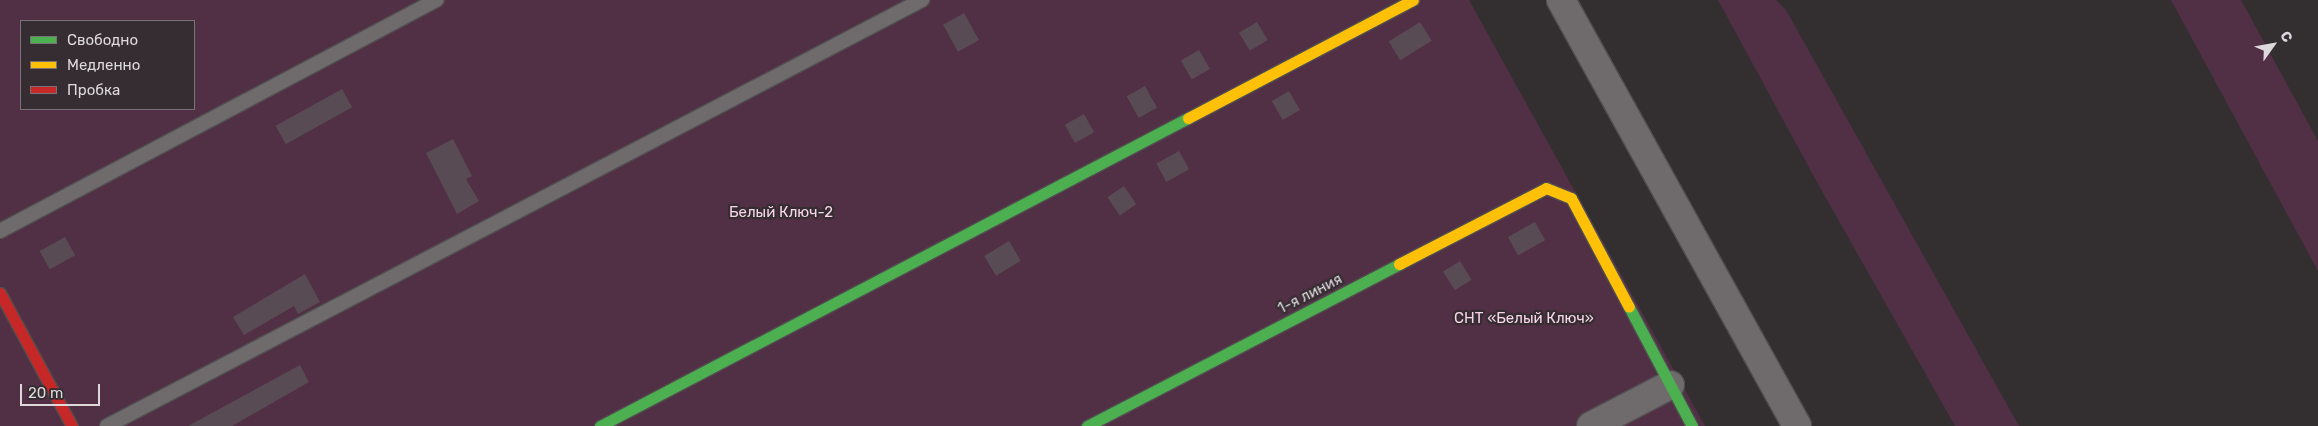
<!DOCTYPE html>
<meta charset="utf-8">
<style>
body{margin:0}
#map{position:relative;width:2318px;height:426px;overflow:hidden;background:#332f31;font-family:Rubik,sans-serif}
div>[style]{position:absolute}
.green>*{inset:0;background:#512f45}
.building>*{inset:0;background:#584b53;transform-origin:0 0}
.roads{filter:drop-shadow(1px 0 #514e50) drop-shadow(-1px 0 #514e50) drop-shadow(0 1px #514e50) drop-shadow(0 -1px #514e50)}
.lane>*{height:14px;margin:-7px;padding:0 7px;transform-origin:7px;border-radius:7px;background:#6f6b6d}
.street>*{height:28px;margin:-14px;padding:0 14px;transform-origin:14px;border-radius:14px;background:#6f6b6d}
.fast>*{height:11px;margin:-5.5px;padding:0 5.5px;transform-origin:5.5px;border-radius:5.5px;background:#4caf50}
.slow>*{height:11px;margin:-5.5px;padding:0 5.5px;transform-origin:5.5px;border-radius:5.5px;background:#ffc107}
.jam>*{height:11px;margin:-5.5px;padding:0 5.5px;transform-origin:5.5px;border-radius:5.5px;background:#c62828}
span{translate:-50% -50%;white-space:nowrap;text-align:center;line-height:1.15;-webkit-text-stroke:4.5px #352d32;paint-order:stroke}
.park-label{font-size:15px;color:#f8d4e8}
.street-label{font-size:15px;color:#ddd8db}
.legend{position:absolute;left:20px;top:20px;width:175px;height:90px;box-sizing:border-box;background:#352d32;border:1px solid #787176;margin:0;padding:6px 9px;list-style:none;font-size:15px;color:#ddd8db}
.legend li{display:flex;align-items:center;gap:10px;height:25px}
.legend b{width:25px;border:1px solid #787176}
.north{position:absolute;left:2248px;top:20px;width:50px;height:50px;-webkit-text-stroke:4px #352d32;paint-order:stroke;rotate:58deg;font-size:14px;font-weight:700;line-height:20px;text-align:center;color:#ddd8db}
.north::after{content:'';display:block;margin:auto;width:18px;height:22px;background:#ddd8db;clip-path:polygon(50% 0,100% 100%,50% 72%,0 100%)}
.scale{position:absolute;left:20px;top:384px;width:80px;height:22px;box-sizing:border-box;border:2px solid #ddd8db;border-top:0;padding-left:6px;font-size:15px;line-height:18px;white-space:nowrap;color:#ddd8db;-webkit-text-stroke:4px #352d32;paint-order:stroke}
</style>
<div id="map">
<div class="green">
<i style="clip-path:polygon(evenodd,0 0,1469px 0,1705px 426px,0 426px,0 0,21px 21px,194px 21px,194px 109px,21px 109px,21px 21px)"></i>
<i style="clip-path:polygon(1718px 0,1776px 0,1786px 10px,2019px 426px,1955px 426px,1818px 184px)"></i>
<i style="clip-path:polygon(2171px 0,2241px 0,2318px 141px,2318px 271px)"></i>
</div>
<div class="building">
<i style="left:964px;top:13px;width:31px;height:24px;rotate:61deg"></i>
<i style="left:1257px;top:22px;width:21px;height:21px;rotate:59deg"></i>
<i style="left:1420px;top:22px;width:22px;height:37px;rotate:58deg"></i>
<i style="left:1199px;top:50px;width:22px;height:21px;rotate:60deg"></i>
<i style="left:1145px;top:86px;width:25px;height:21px;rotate:61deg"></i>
<i style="left:342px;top:89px;width:21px;height:76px;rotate:61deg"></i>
<i style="left:1289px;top:91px;width:22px;height:20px;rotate:60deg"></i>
<i style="left:1084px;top:114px;width:21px;height:22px;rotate:61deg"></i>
<i style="clip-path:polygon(453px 139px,472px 176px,466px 179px,479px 201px,457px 214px,426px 153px)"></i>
<i style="left:1179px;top:151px;width:21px;height:26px;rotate:61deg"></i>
<i style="left:1124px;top:186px;width:22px;height:20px;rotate:56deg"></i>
<i style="left:1535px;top:222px;width:21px;height:31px;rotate:61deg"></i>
<i style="left:65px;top:237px;width:21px;height:29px;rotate:61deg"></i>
<i style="left:1009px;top:241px;width:23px;height:29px;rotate:59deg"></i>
<i style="left:1460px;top:261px;width:22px;height:20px;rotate:58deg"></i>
<i style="clip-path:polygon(305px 274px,320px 302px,298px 314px,294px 306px,244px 335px,233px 317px)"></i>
<i style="clip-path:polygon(300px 365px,309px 382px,232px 426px,188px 426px)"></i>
</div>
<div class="roads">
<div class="lane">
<i style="left:0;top:231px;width:494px;rotate:-27.9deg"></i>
<i style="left:107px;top:426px;width:920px;rotate:-27.6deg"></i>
</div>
<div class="street">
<i style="left:1561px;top:0;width:487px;rotate:61deg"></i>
<i style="left:1591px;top:426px;width:89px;rotate:-27.4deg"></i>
</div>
<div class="fast">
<i style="left:1629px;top:307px;width:135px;rotate:62.1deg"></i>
<i style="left:600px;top:426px;width:664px;rotate:-27.65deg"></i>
<i style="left:1087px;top:426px;width:352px;rotate:-27.4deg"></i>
</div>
<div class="slow">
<i style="left:1188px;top:118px;width:254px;rotate:-27.7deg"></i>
<i style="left:1399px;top:264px;width:165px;rotate:-27.3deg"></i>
<i style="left:1546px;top:188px;width:27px;rotate:22deg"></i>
<i style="left:1571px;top:198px;width:123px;rotate:62deg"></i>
</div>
<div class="jam">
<i style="left:0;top:293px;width:151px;rotate:61.6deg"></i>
</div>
</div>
<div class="park-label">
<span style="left:781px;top:213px">Белый Ключ-2</span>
<span style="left:1524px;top:319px">СНТ «Белый Ключ»</span>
</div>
<div class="street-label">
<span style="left:1310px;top:294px;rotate:-27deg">1-я линия</span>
</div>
<ul class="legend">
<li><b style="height:6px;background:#4caf50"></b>Свободно</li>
<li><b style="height:6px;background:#ffc107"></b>Медленно</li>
<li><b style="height:6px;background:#c62828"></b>Пробка</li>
</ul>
<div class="north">С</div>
<div class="scale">20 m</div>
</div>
